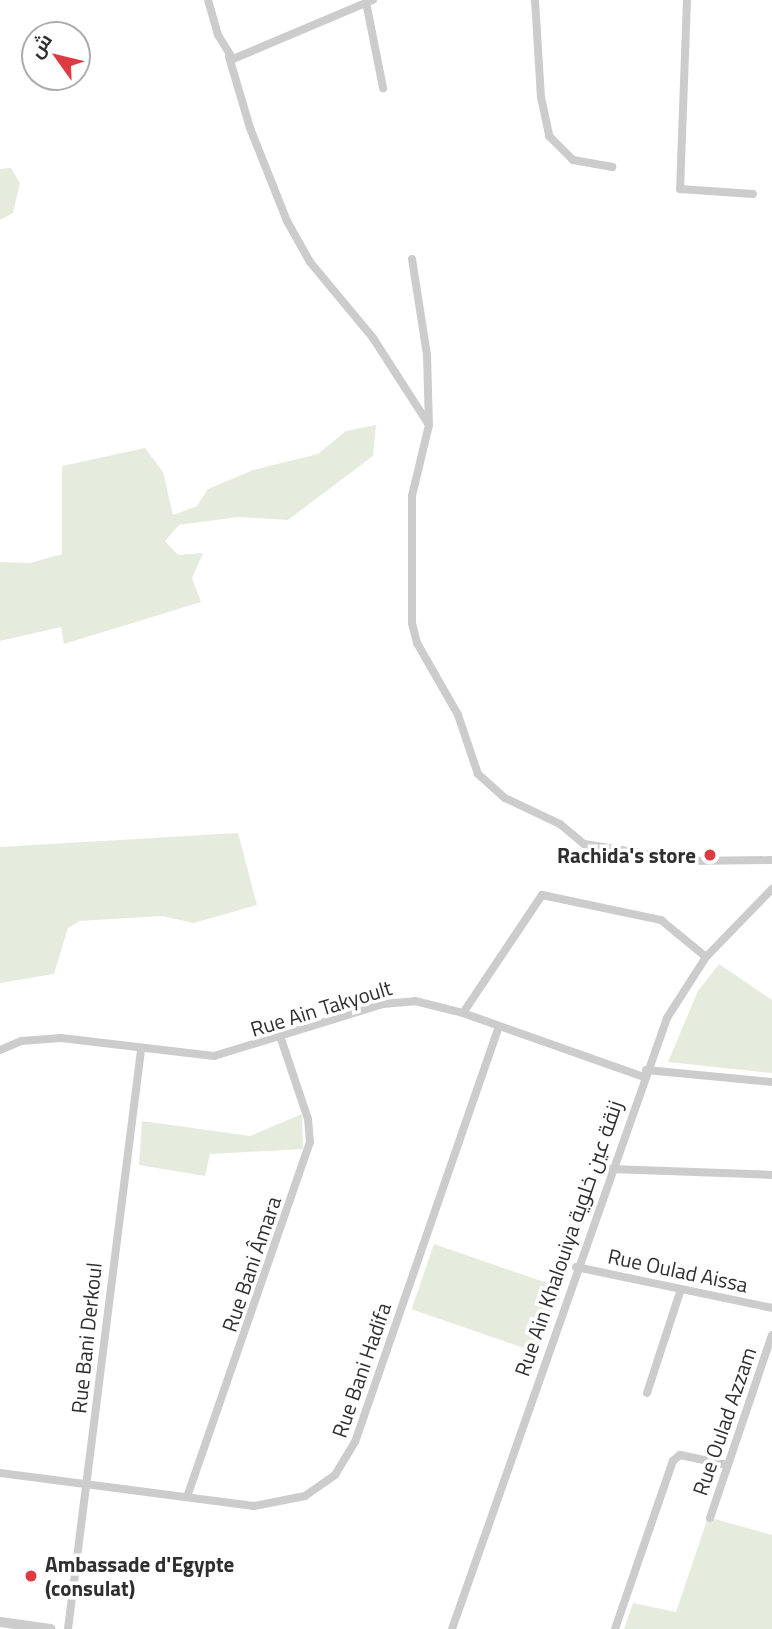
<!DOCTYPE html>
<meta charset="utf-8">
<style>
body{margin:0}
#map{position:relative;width:772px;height:1629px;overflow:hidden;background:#fff;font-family:"Titillium Web",Cairo,sans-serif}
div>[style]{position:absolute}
.green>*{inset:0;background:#e5ecde;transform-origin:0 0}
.minor>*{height:8px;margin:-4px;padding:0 4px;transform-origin:4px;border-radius:4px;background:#ccc}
.tertiary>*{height:10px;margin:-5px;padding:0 5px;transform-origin:5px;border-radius:5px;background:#ccc}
.dots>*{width:19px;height:19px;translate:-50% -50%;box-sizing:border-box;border:4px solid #fff;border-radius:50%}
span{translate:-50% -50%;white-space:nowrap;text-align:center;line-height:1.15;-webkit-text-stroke:7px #fff;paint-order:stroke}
.poi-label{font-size:21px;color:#2f2f2f;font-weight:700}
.right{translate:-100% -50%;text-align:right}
.left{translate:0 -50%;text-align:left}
.street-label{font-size:21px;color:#2f2f2f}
.north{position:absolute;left:21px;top:21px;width:70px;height:70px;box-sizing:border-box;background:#fff;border:2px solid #acacac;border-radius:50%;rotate:304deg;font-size:19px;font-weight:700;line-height:28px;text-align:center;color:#2f2f2f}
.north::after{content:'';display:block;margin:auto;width:24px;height:32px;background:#df3941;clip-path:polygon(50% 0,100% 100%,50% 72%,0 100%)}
</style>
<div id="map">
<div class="green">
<i style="clip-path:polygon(11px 168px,20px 183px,13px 213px,0 220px,0 169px)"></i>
<i style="clip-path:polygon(376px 425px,373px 456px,288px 520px,238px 517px,179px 525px,165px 541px,178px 555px,203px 553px,192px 578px,201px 602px,64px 644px,61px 627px,0 641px,0 562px,30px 563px,62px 554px,62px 466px,145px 448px,163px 472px,173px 515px,197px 506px,208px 489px,253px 470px,318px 454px,346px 431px)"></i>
<i style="clip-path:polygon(238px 833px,257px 905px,194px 923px,162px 916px,80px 921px,68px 928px,54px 974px,0 983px,0 847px)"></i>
<i style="clip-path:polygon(719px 964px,772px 1000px,772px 1073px,668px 1062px,698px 991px)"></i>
<i style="clip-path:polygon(302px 1114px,303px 1149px,210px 1154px,205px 1176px,139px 1165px,142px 1121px,250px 1136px)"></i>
<i style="left:434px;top:1244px;width:133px;height:69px;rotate:19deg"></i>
<i style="clip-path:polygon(708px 1517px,772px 1535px,772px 1629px,624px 1629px,633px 1603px,676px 1612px)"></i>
</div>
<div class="minor">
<i style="left:208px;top:0;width:36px;rotate:74deg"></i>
<i style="left:218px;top:35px;width:28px;rotate:58deg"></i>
<i style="left:233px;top:59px;width:152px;rotate:-22.9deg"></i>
<i style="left:535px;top:0;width:97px;rotate:86.5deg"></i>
<i style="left:541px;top:97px;width:40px;rotate:78deg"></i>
<i style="left:549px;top:136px;width:34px;rotate:45deg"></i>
<i style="left:573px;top:160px;width:40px;rotate:10deg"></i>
<i style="left:687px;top:0;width:189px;rotate:92.1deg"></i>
<i style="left:680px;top:189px;width:73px;rotate:3.9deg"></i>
<i style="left:366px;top:2px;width:88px;rotate:78.8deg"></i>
<i style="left:229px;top:57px;width:74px;rotate:73.5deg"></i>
<i style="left:250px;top:128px;width:100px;rotate:68.3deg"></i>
<i style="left:287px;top:221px;width:47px;rotate:60.7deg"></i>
<i style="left:310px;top:262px;width:99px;rotate:50.3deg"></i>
<i style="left:373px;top:338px;width:103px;rotate:57.2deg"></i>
<i style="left:429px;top:425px;width:73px;rotate:103.5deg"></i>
<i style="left:412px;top:496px;width:127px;rotate:90deg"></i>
<i style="left:412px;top:623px;width:21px;rotate:76deg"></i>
<i style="left:417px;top:643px;width:83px;rotate:60.3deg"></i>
<i style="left:458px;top:715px;width:62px;rotate:71.3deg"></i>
<i style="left:478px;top:774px;width:36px;rotate:42deg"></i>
<i style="left:505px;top:798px;width:61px;rotate:25.3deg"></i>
<i style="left:560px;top:824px;width:31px;rotate:40deg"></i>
<i style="left:584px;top:844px;width:108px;rotate:9deg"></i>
<i style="left:691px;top:861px;width:81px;rotate:-0.7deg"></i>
<i style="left:412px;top:259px;width:97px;rotate:81.1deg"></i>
<i style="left:427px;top:355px;width:70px;rotate:88.4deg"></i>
<i style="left:463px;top:1013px;width:142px;rotate:-56.2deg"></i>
<i style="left:542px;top:895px;width:122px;rotate:11.9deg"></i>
<i style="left:661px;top:920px;width:58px;rotate:39.4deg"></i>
<i style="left:0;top:1050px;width:23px;rotate:-23deg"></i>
<i style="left:21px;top:1041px;width:40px;rotate:-4.3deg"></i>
<i style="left:61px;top:1038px;width:154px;rotate:6.7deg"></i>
<i style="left:214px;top:1056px;width:177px;rotate:-17.1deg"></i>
<i style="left:383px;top:1004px;width:32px;rotate:-5deg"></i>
<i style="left:415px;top:1001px;width:49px;rotate:14deg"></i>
<i style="left:463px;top:1013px;width:192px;rotate:19.5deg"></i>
<i style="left:646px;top:1070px;width:127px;rotate:5.4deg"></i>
<i style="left:611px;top:1169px;width:161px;rotate:2.1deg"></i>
<i style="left:576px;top:1267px;width:200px;rotate:11.8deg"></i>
<i style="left:647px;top:1393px;width:109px;rotate:-71.9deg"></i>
<i style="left:0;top:1473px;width:256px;rotate:7.4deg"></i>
<i style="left:254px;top:1506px;width:52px;rotate:-11.1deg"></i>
<i style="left:305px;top:1496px;width:37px;rotate:-35deg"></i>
<i style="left:335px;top:1475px;width:39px;rotate:-59deg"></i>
<i style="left:355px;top:1442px;width:440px;rotate:-70.9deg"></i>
<i style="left:187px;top:1497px;width:376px;rotate:-70.9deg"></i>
<i style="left:310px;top:1142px;width:23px;rotate:-95deg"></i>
<i style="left:308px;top:1119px;width:84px;rotate:-108.6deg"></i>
<i style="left:710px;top:1518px;width:193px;rotate:-71.3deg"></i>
<i style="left:68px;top:1629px;width:584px;rotate:-82.81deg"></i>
<i style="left:452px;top:1629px;width:648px;rotate:-70.61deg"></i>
<i style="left:667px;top:1018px;width:72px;rotate:-57.4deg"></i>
<i style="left:706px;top:957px;width:95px;rotate:-45.9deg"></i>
<i style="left:615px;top:1629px;width:178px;rotate:-71deg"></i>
<i style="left:673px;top:1461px;width:9px;rotate:-41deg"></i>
<i style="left:680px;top:1455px;width:49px;rotate:11.8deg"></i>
</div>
<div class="tertiary">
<i style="left:0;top:1622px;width:51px;rotate:7.8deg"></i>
</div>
<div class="dots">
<i style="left:710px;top:855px;background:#df3941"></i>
<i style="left:31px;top:1576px;background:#df3941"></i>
</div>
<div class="poi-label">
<span class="right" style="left:696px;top:855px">Rachida's store</span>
<span class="left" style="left:45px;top:1576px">Ambassade d'Egypte<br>(consulat)</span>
</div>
<div class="street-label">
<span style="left:321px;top:1008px;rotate:-17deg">Rue Ain Takyoult</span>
<span style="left:568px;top:1238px;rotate:-71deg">Rue Ain Khalouiya زنقة عين خلوية</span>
<span style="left:251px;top:1264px;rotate:-71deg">Rue Bani Âmara</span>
<span style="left:678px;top:1270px;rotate:12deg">Rue Oulad Aissa</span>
<span style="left:86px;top:1338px;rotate:-84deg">Rue Bani Derkoul</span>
<span style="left:361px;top:1370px;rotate:-71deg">Rue Bani Hadifa</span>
<span style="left:724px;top:1421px;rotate:-71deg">Rue Oulad Azzam</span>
</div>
<div class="north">ش</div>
</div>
